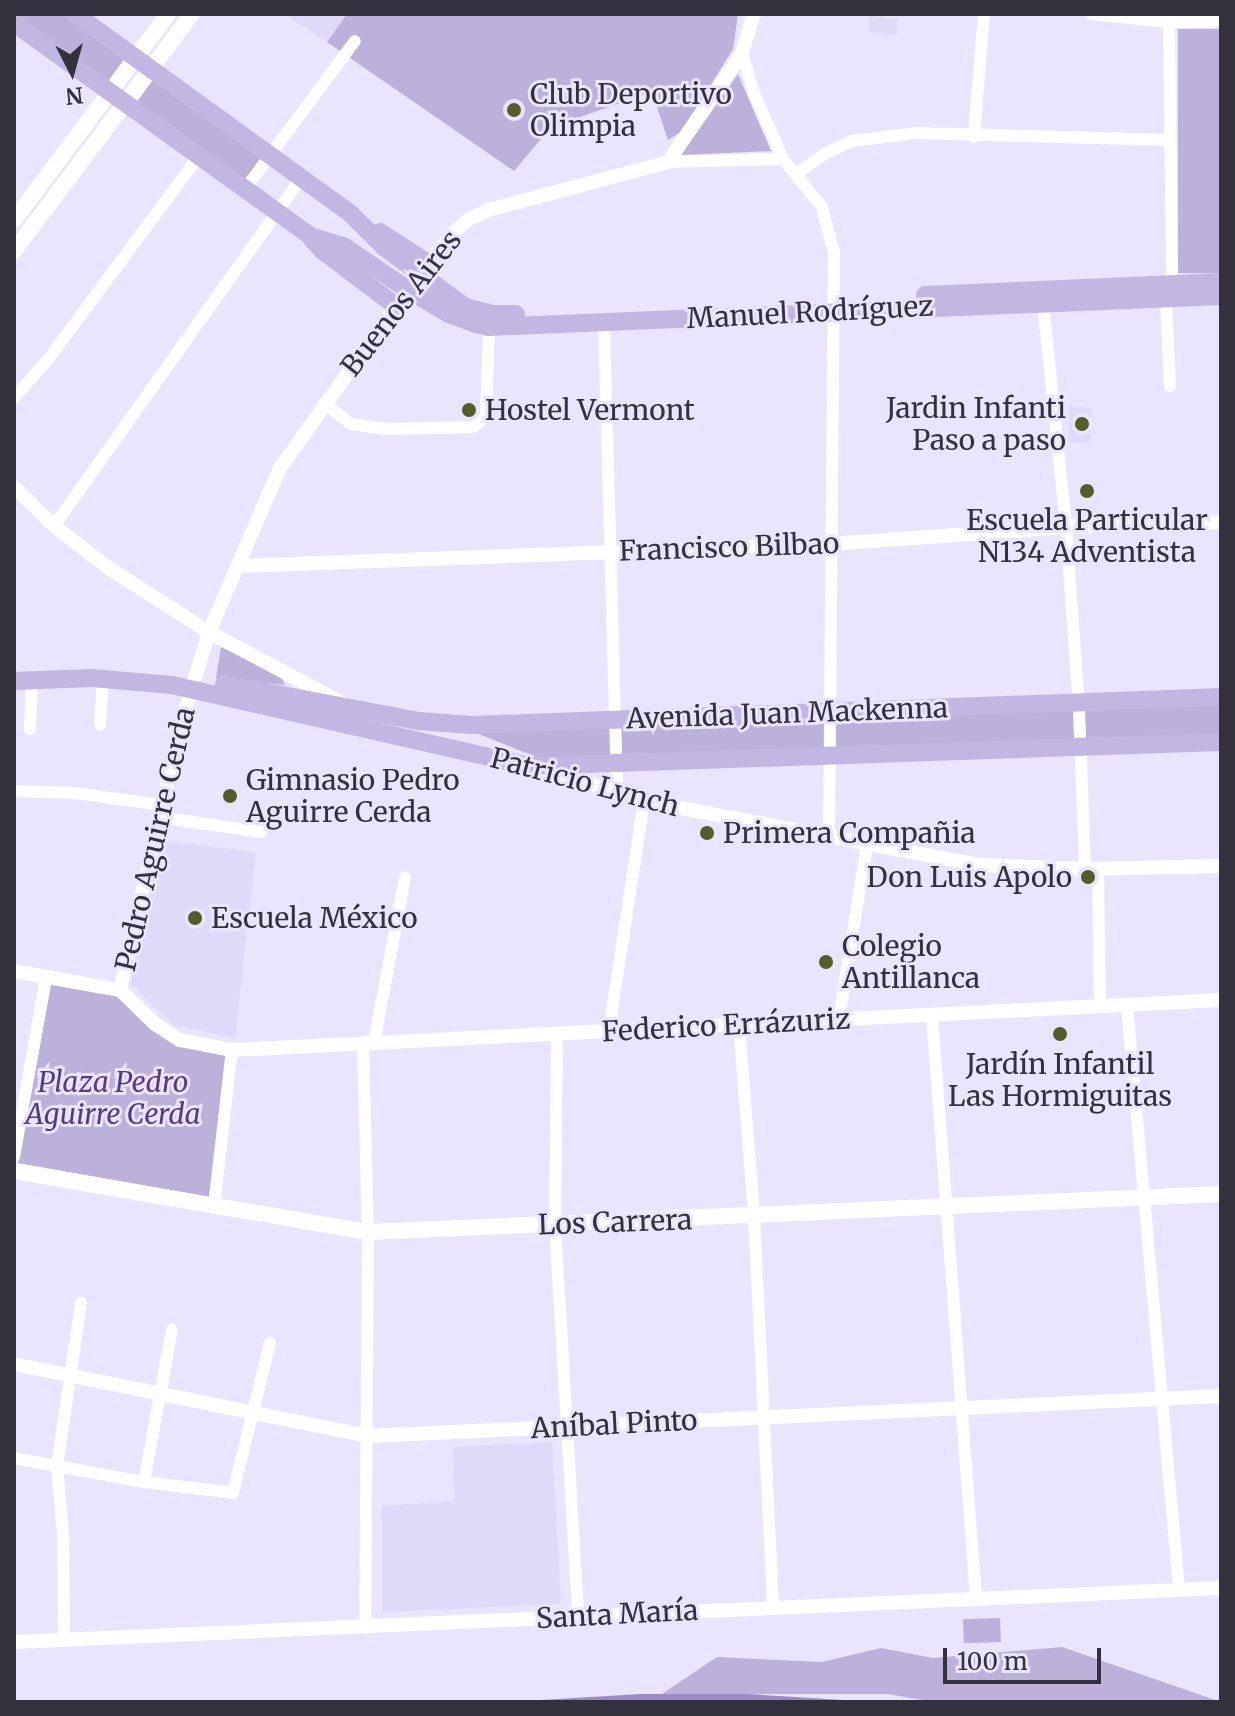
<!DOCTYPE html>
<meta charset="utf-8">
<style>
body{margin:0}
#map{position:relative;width:1235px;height:1716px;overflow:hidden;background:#eae4fe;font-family:Merriweather,serif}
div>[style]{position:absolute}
.built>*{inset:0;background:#e1d9fa;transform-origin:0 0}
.green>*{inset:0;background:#bbb1da;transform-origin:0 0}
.water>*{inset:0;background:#9a8bc6}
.minor>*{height:12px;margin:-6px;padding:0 6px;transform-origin:6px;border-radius:6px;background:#fff}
.tertiary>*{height:14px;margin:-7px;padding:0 7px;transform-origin:7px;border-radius:7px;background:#fff}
.secondary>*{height:16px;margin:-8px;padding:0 8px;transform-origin:8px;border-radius:8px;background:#fff}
.primary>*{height:18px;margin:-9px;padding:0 9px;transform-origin:9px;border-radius:9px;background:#c2b6e2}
.dots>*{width:22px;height:22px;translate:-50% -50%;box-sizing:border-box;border:4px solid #eae4fe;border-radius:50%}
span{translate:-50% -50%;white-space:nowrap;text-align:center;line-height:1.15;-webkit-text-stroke:6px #eae4fe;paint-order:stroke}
.poi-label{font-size:28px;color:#33313b}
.left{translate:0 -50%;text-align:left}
.right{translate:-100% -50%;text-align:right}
.street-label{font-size:28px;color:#33313b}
.park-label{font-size:28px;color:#533c84;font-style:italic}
.frame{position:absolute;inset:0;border:16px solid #33313b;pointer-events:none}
.north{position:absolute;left:32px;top:32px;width:80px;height:80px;-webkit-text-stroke:6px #eae4fe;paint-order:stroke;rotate:174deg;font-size:22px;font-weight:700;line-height:32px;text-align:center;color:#33313b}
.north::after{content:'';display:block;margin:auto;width:28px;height:36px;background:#33313b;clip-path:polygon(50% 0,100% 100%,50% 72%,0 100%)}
.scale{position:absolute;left:943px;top:1648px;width:158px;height:36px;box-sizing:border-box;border:4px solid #33313b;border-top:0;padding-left:10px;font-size:24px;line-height:28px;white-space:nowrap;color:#33313b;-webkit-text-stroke:6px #eae4fe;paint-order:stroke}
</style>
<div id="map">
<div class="built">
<i style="clip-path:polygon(285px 14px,347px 14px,327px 42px)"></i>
<i style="left:870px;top:16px;width:28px;height:16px;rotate:6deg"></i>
<i style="left:1070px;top:407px;width:22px;height:35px;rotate:3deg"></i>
<i style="clip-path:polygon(156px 840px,256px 852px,235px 1038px,174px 1025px,131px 984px)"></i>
<i style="clip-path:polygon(552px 1442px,561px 1604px,382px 1612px,382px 1506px,455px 1501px,453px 1447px)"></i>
</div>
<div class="green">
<i style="clip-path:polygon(15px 14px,69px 14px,128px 56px,109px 82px)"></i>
<i style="clip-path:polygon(347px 14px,738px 14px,733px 49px,682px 131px,668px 140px,652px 92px,551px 127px,514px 171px,327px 42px)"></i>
<i style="left:1221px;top:29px;width:244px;height:43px;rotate:90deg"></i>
<i style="clip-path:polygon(738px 74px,771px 151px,681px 155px)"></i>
<i style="left:153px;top:80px;width:135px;height:29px;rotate:36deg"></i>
<i style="clip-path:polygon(221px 647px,280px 674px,285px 685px,216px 678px)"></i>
<i style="clip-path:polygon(1221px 700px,1221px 739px,551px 763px,469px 730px)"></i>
<i style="clip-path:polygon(52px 980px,117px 993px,153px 1027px,226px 1053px,209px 1197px,18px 1163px)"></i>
<i style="left:1000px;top:1618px;width:24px;height:37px;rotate:88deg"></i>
<i style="clip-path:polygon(1062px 1647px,1221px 1702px,933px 1702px,888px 1694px,662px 1694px,717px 1657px,822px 1662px,881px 1648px,933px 1658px)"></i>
</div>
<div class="water">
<i style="clip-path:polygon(641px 1694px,748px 1694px,876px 1702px,508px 1702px)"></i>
</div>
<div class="minor">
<i style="left:1091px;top:14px;width:78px;rotate:5.9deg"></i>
<i style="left:1169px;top:22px;width:52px;rotate:-1.1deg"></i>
<i style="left:1169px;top:22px;width:262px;rotate:89.3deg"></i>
<i style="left:742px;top:53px;width:42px;rotate:73.3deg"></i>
<i style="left:754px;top:93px;width:72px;rotate:66.3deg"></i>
<i style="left:783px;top:159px;width:62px;rotate:50.9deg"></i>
<i style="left:822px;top:207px;width:48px;rotate:75.4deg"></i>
<i style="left:834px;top:253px;width:585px;rotate:90.49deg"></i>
<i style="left:974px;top:137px;width:123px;rotate:-85.4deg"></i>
<i style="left:668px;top:162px;width:115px;rotate:-1.5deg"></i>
<i style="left:798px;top:173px;width:32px;rotate:-36deg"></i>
<i style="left:824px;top:154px;width:31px;rotate:-25deg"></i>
<i style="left:852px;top:141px;width:64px;rotate:-7.2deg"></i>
<i style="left:915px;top:133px;width:255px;rotate:1.6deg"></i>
<i style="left:245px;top:189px;width:184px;rotate:-53.4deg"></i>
<i style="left:1166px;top:298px;width:88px;rotate:87.4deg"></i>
<i style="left:1043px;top:303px;width:225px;rotate:84.1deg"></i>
<i style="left:1066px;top:527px;width:183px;rotate:85.9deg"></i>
<i style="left:1079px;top:710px;width:159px;rotate:87.8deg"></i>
<i style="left:604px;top:322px;width:470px;rotate:88.4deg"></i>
<i style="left:14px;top:398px;width:48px;rotate:-48.4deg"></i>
<i style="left:46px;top:362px;width:257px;rotate:-53.4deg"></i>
<i style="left:324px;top:403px;width:34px;rotate:38deg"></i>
<i style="left:351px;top:424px;width:34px;rotate:8deg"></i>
<i style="left:385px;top:429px;width:88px;rotate:-1.3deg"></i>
<i style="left:473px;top:427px;width:17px;rotate:-40deg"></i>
<i style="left:486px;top:416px;width:89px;rotate:-88.1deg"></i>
<i style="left:54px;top:526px;width:427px;rotate:-54.6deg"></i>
<i style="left:100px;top:725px;width:46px;rotate:-86.3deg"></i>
<i style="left:30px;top:729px;width:50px;rotate:-87.7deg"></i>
<i style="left:14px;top:791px;width:61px;rotate:1.9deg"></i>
<i style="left:75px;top:793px;width:88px;rotate:7.9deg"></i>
<i style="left:159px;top:817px;width:103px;rotate:8.4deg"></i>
<i style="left:1098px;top:869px;width:137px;rotate:89.2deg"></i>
<i style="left:1127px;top:1006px;width:585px;rotate:84.9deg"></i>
<i style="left:932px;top:1016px;width:585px;rotate:85.68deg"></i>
<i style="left:839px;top:1019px;width:176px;rotate:-80.9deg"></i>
<i style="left:739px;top:1024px;width:193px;rotate:85.5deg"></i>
<i style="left:754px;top:1216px;width:392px;rotate:87.2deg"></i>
<i style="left:609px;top:1030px;width:232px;rotate:-81.3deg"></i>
<i style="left:557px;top:1033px;width:192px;rotate:90.6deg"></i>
<i style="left:555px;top:1225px;width:392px;rotate:86.6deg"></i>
<i style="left:363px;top:1043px;width:189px;rotate:88.5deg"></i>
<i style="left:368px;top:1232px;width:396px;rotate:90.4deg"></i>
<i style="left:374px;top:1043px;width:168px;rotate:-79.4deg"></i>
<i style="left:14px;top:1157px;width:183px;rotate:-79.9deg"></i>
<i style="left:214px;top:1207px;width:158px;rotate:-83.5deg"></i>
<i style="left:14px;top:1458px;width:132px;rotate:10.5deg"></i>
<i style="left:144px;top:1482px;width:90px;rotate:7deg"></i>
<i style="left:233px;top:1493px;width:155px;rotate:-76.2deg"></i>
<i style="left:144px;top:1482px;width:155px;rotate:-79.6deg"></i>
<i style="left:64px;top:1641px;width:106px;rotate:-90.5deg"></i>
<i style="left:63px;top:1535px;width:69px;rotate:-95deg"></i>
<i style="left:57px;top:1466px;width:165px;rotate:-81.6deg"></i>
</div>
<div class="tertiary">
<i style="left:423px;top:270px;width:45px;rotate:-51.3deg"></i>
<i style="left:451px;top:235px;width:24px;rotate:-42deg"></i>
<i style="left:469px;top:219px;width:21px;rotate:-25deg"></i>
<i style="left:488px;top:210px;width:186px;rotate:-14.9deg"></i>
<i style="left:668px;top:162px;width:132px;rotate:-55.8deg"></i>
<i style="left:742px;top:53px;width:41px;rotate:-72.9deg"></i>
<i style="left:14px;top:487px;width:56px;rotate:44.3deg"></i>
<i style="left:54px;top:526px;width:71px;rotate:37.5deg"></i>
<i style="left:110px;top:569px;width:117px;rotate:32.5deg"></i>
<i style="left:209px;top:632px;width:149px;rotate:28.1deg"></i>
<i style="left:237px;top:566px;width:593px;rotate:-2.12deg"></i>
<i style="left:830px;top:544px;width:237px;rotate:-4.1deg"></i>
<i style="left:1066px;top:527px;width:155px;rotate:-1.8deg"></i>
<i style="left:541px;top:769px;width:108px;rotate:17.3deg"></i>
<i style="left:644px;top:801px;width:341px;rotate:10.8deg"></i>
<i style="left:979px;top:865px;width:106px;rotate:2.2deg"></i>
<i style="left:1085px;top:869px;width:136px;rotate:-1.3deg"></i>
<i style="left:14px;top:971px;width:108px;rotate:10.2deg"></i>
<i style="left:120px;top:990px;width:270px;rotate:-77.1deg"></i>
<i style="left:180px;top:727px;width:99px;rotate:-73deg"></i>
<i style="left:209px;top:632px;width:179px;rotate:-66.6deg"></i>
<i style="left:280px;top:468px;width:208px;rotate:-54.4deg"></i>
<i style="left:120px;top:990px;width:49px;rotate:44.2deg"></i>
<i style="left:155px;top:1024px;width:30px;rotate:33deg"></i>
<i style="left:180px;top:1040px;width:53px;rotate:10.9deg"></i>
<i style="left:232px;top:1050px;width:990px;rotate:-2.89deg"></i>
<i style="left:14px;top:1364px;width:362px;rotate:11.5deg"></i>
<i style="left:369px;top:1436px;width:853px;rotate:-2.69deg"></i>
<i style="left:14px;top:1642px;width:1208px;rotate:-2.56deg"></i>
</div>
<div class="secondary">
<i style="left:14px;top:220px;width:257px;rotate:-53.2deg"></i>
<i style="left:14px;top:251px;width:296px;rotate:-53.1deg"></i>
<i style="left:14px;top:1171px;width:359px;rotate:9.8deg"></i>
<i style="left:368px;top:1232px;width:854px;rotate:-2.55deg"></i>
</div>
<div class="primary">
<i style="left:75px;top:14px;width:341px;rotate:35.9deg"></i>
<i style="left:351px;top:214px;width:47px;rotate:45deg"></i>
<i style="left:384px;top:247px;width:101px;rotate:36.5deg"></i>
<i style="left:465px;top:307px;width:29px;rotate:14deg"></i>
<i style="left:493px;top:314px;width:23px"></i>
<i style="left:14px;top:23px;width:365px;rotate:35.7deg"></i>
<i style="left:310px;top:236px;width:37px;rotate:17deg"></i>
<i style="left:345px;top:247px;width:76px;rotate:34.3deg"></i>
<i style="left:408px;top:290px;width:48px;rotate:30.3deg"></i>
<i style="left:449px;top:314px;width:29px;rotate:20deg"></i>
<i style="left:476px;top:324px;width:13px;rotate:13deg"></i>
<i style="left:489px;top:327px;width:733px;rotate:-2.43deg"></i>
<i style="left:380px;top:232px;width:57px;rotate:32.9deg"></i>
<i style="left:312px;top:239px;width:16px;rotate:47deg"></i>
<i style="left:323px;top:251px;width:91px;rotate:37deg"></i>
<i style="left:925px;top:295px;width:296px;rotate:-2.5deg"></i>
<i style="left:14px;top:681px;width:78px;rotate:-2.2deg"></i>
<i style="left:92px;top:678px;width:80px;rotate:5deg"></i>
<i style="left:172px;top:685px;width:366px;rotate:12.8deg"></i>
<i style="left:529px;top:766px;width:692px;rotate:-1.99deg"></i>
<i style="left:224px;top:684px;width:197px;rotate:10.8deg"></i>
<i style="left:418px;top:721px;width:54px;rotate:4.2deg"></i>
<i style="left:472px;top:725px;width:750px;rotate:-2.14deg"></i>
</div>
<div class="dots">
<i style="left:514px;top:110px;background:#555c2a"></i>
<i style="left:469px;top:410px;background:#555c2a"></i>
<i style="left:1082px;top:424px;background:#555c2a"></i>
<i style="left:1087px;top:491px;background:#555c2a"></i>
<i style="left:230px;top:796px;background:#555c2a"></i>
<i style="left:707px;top:833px;background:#555c2a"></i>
<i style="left:1088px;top:877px;background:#555c2a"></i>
<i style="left:195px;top:918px;background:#555c2a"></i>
<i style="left:826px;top:962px;background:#555c2a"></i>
<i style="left:1060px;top:1034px;background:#555c2a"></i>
</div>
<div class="poi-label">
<span class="left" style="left:530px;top:110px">Club Deportivo<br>Olimpia</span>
<span class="right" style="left:1066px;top:424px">Jardin Infanti<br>Paso a paso</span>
<span class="left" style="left:485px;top:410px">Hostel Vermont</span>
<span style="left:1087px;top:536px">Escuela Particular<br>N134 Adventista</span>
<span class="left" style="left:246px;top:796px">Gimnasio Pedro<br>Aguirre Cerda</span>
<span class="left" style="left:723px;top:833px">Primera Compañia</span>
<span class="right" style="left:1072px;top:877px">Don Luis Apolo</span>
<span class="left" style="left:211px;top:918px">Escuela México</span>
<span class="left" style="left:842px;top:962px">Colegio<br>Antillanca</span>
<span style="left:1060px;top:1080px">Jardín Infantil<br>Las Hormiguitas</span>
</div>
<div class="street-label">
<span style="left:401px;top:303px;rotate:-52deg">Buenos Aires</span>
<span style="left:810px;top:312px;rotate:-3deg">Manuel Rodríguez</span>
<span style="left:729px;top:547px;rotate:-2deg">Francisco Bilbao</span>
<span style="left:787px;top:713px;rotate:-2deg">Avenida Juan Mackenna</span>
<span style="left:585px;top:782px;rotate:15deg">Patricio Lynch</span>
<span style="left:155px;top:839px;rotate:-77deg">Pedro Aguirre Cerda</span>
<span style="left:726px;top:1025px;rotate:-3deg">Federico Errázuriz</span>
<span style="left:615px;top:1222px;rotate:-2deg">Los Carrera</span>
<span style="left:614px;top:1424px;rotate:-3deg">Aníbal Pinto</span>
<span style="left:617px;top:1614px;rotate:-3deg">Santa María</span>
</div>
<div class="park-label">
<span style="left:113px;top:1098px">Plaza Pedro<br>Aguirre Cerda</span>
</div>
<div class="frame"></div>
<div class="north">N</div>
<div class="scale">100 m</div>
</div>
